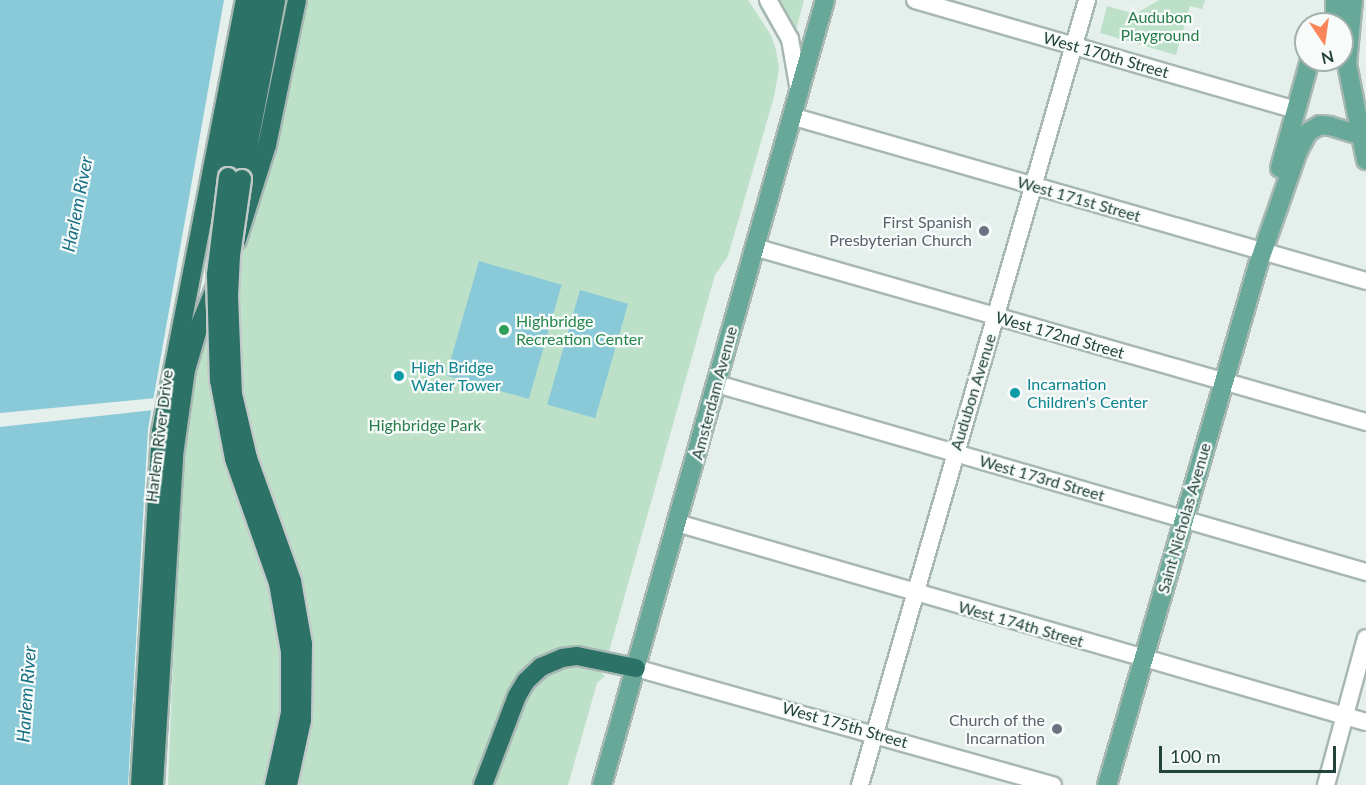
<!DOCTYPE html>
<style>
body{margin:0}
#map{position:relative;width:1366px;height:785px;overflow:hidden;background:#e5efeb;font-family:Lato,sans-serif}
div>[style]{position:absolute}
.green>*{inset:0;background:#bde1c8}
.water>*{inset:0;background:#8ac9d7;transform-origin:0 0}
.pier>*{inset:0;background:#e5efeb}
.roads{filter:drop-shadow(2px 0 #a7b8b3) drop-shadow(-2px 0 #a7b8b3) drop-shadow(0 2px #a7b8b3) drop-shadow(0 -2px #a7b8b3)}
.minor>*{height:16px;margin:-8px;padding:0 8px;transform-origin:8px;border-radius:8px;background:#fff}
.major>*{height:18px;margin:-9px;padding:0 9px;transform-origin:9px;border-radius:9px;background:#67a899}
.highway>*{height:18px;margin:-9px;padding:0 9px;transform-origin:9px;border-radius:9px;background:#2c7266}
.bridges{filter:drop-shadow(2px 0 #c1cac8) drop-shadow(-2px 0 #c1cac8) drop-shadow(0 2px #c1cac8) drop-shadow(0 -2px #c1cac8)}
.highway-bridge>*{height:18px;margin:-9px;padding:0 9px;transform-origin:9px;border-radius:9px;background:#2c7266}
.dots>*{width:16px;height:16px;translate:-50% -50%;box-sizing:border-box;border:3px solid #f7fbf9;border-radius:50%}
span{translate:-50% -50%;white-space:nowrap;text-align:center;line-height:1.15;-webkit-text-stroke:4.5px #f7fbf9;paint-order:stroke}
.park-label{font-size:16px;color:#297d4d}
.street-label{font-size:16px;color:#22433b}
.worship-label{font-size:16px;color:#5b616d}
.right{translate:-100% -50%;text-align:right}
.leisure-label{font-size:16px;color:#27864d}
.left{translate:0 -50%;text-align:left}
.culture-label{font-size:16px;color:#0d838f}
.water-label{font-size:18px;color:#176f85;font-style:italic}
.north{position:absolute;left:1294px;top:12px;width:60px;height:60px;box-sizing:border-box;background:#f7fbf9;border:2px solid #a2b1ad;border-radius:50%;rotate:167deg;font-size:16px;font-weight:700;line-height:24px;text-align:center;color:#22433b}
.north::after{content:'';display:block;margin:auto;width:21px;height:27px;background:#fb8558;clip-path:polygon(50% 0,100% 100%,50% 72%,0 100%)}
.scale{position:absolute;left:1159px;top:746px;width:177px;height:27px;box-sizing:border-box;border:3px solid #22433b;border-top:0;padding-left:8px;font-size:18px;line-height:21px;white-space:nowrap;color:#22433b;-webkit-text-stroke:4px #f7fbf9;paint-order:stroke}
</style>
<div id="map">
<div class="green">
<i style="clip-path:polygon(306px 0,748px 0,771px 35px,776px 50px,779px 69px,774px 97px,728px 256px,715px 275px,608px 655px,538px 662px,478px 785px,168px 785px,181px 462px,193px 380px,204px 338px,250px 234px,265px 189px)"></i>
<i style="clip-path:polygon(774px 0,804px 0,795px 34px)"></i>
<i style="clip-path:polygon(1159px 0,1205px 0,1202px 9px,1190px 6px,1176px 55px,1100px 33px,1107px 6px,1135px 14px)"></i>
<i style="clip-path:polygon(575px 663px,594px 667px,605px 676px,597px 683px,568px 785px,491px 785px,515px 713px,534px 683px,553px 668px)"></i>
</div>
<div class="water">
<i style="clip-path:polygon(0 0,224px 0,148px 429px,128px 785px,0 785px)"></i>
<i style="left:479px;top:261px;width:86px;height:119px;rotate:16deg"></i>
<i style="left:580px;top:290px;width:50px;height:119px;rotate:16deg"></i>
</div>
<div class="pier">
<i style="clip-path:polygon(156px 398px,154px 410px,0 427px,0 413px)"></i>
</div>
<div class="roads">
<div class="minor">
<i style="left:768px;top:0;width:45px;rotate:60.6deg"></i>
<i style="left:790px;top:39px;width:53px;rotate:80.2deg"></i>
<i style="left:915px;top:0;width:397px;rotate:16.1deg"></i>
<i style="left:791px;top:116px;width:598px;rotate:16.01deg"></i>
<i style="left:754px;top:247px;width:637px;rotate:15.96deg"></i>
<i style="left:717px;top:384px;width:676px;rotate:16.16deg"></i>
<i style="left:677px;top:523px;width:717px;rotate:16.11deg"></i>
<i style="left:636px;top:668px;width:433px;rotate:15.7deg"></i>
<i style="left:860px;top:785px;width:817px;rotate:-73.87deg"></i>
<i style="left:1326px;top:785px;width:152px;rotate:-74.8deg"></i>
</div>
<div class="major">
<i style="left:1335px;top:0;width:24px;rotate:90deg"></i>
<i style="left:1353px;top:0;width:64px;rotate:95.4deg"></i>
<i style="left:1347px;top:64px;width:98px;rotate:78.8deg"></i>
<i style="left:1280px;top:168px;width:112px;rotate:-74.5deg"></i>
<i style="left:602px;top:785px;width:816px;rotate:-74.14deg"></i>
<i style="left:1107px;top:785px;width:541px;rotate:-73.81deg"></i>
<i style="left:1258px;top:265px;width:121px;rotate:-70.7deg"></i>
<i style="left:1298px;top:151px;width:21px;rotate:-62deg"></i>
<i style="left:1308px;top:132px;width:14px;rotate:-30deg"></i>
<i style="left:1320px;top:125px;width:10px;rotate:6deg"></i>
<i style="left:1330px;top:126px;width:34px;rotate:17deg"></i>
</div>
<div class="highway">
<i style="left:228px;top:177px;width:180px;rotate:-79.1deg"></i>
<i style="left:242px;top:179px;width:182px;rotate:-79.2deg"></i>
<i style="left:237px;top:240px;width:100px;rotate:-72.5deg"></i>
<i style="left:267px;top:145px;width:148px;rotate:-78.3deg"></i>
<i style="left:140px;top:785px;width:354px;rotate:-86.6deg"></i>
<i style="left:161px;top:432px;width:440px;rotate:-79deg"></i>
<i style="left:154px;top:785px;width:331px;rotate:-86.5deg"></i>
<i style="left:174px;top:455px;width:86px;rotate:-82deg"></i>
<i style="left:186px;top:370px;width:43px;rotate:-73.7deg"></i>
<i style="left:198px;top:329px;width:49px;rotate:-67.1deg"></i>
<i style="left:483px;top:785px;width:95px;rotate:-69.1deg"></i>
<i style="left:517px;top:696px;width:17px;rotate:-59deg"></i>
<i style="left:526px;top:681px;width:21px;rotate:-43deg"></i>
<i style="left:541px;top:667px;width:23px;rotate:-23deg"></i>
<i style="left:562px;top:658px;width:15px;rotate:-8deg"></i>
<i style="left:577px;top:656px;width:60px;rotate:11.5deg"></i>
</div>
</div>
<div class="bridges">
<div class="highway-bridge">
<i style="left:228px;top:177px;width:99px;rotate:97deg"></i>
<i style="left:216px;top:275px;width:105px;rotate:88.4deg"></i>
<i style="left:219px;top:380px;width:80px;rotate:79.2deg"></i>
<i style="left:234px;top:459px;width:132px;rotate:70.5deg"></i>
<i style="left:278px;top:583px;width:70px;rotate:80.1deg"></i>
<i style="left:290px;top:652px;width:61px;rotate:90deg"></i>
<i style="left:290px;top:713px;width:74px;rotate:102.5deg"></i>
<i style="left:242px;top:179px;width:77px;rotate:98.2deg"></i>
<i style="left:231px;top:255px;width:41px;rotate:92.8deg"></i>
<i style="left:229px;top:296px;width:98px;rotate:87.7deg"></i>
<i style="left:233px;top:394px;width:66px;rotate:76.8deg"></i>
<i style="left:248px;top:458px;width:131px;rotate:70.3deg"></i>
<i style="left:292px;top:581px;width:64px;rotate:80.1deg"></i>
<i style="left:303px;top:644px;width:76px;rotate:90.8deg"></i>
<i style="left:302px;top:720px;width:66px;rotate:102.2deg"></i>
</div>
</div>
<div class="dots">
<i style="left:984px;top:231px;background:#6b7280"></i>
<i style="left:504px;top:330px;background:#2e9e5b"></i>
<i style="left:399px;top:376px;background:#0f9aa8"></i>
<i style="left:1015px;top:393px;background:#0f9aa8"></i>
<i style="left:1057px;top:729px;background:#6b7280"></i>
</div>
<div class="park-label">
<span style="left:1160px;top:26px">Audubon<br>Playground</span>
<span style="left:425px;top:425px">Highbridge Park</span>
</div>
<div class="street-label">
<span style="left:1106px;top:55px;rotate:16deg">West 170th Street</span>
<span style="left:1079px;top:199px;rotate:16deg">West 171st Street</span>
<span style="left:1060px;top:335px;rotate:16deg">West 172nd Street</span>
<span style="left:973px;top:392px;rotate:-73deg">Audubon Avenue</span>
<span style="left:714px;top:393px;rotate:-75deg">Amsterdam Avenue</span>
<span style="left:159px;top:436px;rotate:-83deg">Harlem River Drive</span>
<span style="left:1042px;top:478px;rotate:16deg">West 173rd Street</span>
<span style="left:1184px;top:518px;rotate:-74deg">Saint Nicholas Avenue</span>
<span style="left:1021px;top:624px;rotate:16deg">West 174th Street</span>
<span style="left:845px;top:725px;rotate:16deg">West 175th Street</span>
</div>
<div class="worship-label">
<span class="right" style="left:972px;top:231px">First Spanish<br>Presbyterian Church</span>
<span class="right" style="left:1045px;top:729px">Church of the<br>Incarnation</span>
</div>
<div class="leisure-label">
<span class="left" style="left:516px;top:330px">Highbridge<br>Recreation Center</span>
</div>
<div class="culture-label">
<span class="left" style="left:411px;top:376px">High Bridge<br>Water Tower</span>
<span class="left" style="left:1027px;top:393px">Incarnation<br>Children's Center</span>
</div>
<div class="water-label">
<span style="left:77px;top:204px;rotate:-79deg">Harlem River</span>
<span style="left:26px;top:694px;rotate:-86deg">Harlem River</span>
</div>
<div class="north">N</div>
<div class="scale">100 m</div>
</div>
